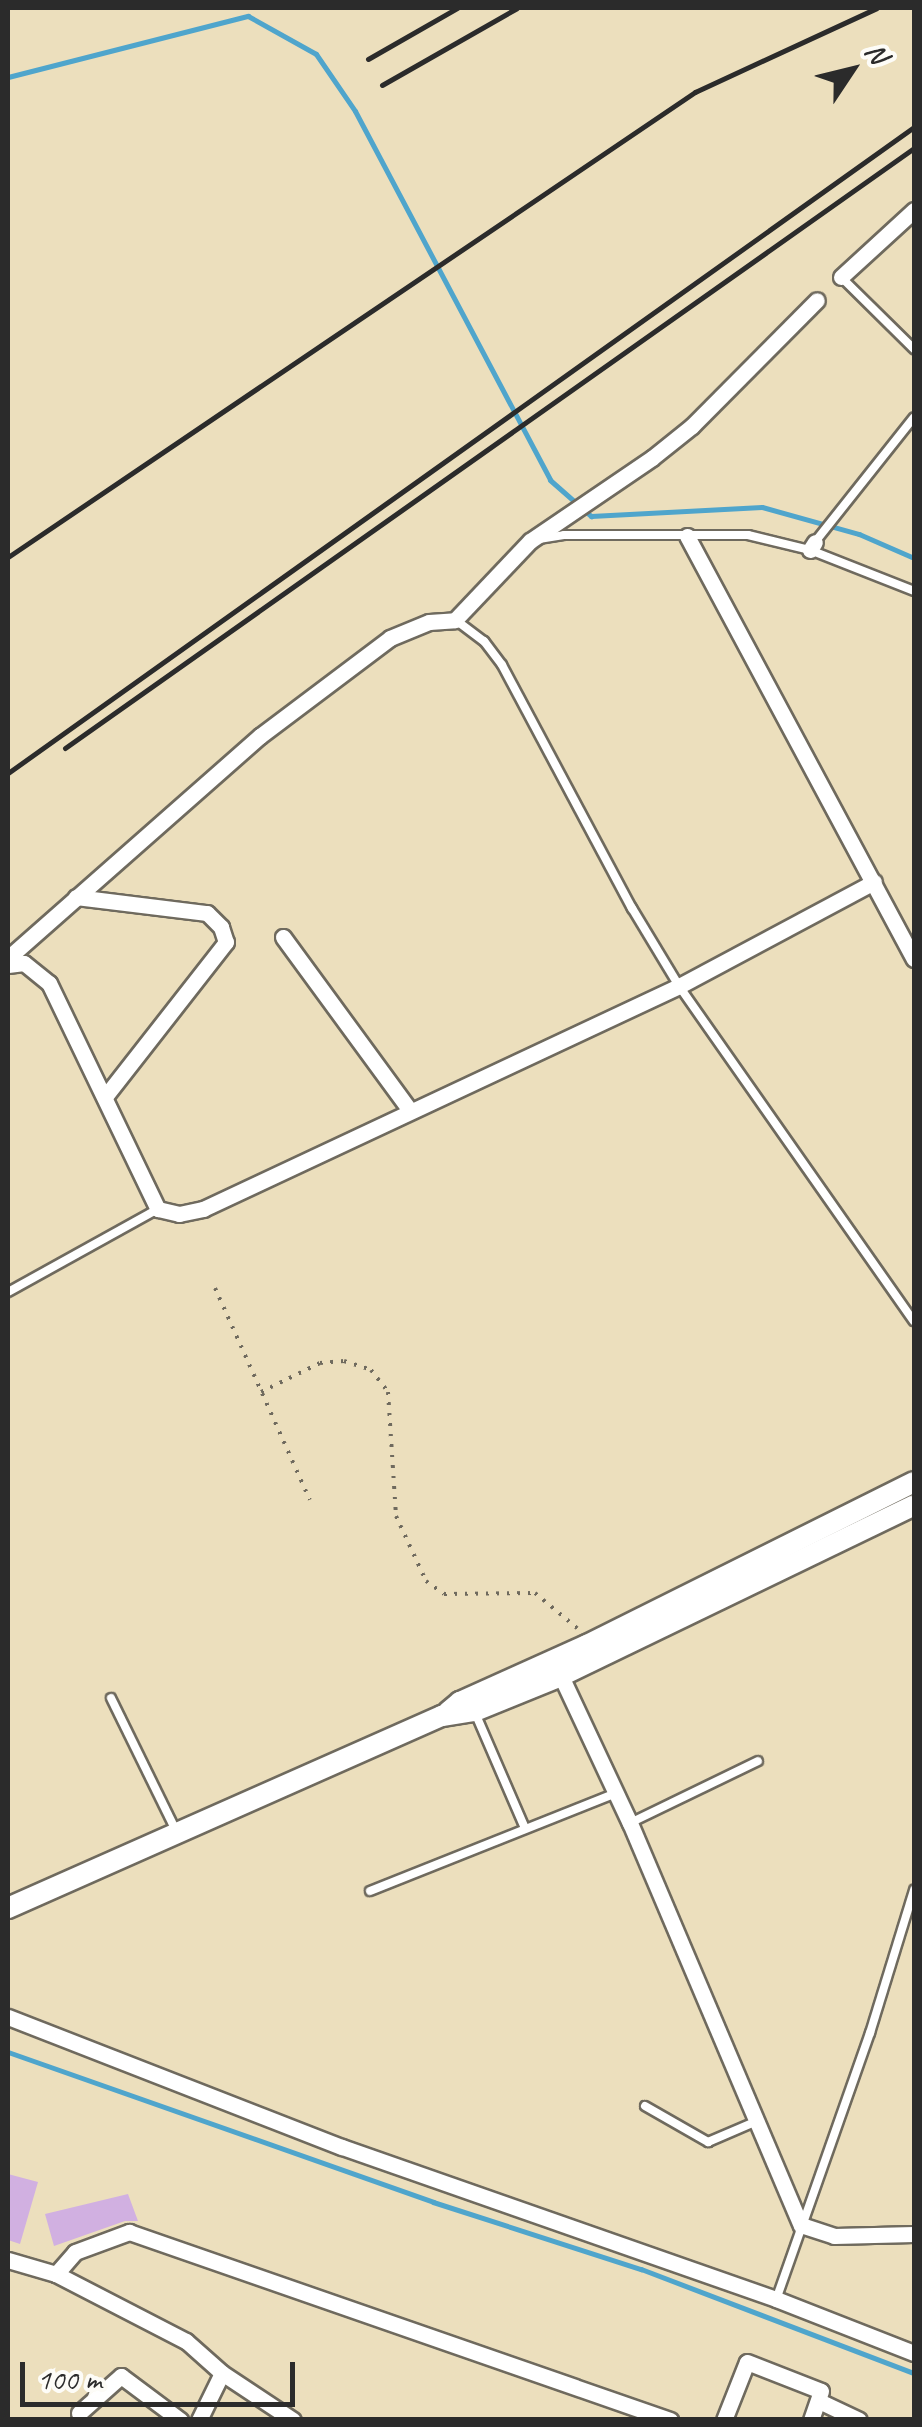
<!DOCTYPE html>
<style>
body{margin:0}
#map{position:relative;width:922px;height:2427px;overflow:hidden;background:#ecdfbd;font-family:Caveat,sans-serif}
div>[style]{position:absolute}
.stream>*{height:5px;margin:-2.5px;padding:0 2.5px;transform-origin:2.5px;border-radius:2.5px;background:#4fa5cc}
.building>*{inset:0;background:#d1b0e1}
.path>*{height:4px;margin-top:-2px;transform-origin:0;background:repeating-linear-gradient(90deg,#6f6a5e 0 2.5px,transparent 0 10.5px)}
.roads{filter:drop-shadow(2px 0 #6f6a5e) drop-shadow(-2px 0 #6f6a5e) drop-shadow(0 2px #6f6a5e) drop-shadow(0 -2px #6f6a5e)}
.service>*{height:8px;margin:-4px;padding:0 4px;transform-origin:4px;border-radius:4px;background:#fff}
.minor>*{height:15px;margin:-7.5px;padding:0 7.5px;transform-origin:7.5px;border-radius:7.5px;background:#fff}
.tertiary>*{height:20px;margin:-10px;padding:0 10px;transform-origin:10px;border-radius:10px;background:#fff}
.rail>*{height:5px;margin:-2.5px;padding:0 2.5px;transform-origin:2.5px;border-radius:2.5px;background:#2b2b2b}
span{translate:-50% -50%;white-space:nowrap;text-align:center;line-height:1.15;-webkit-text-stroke:9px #fdfcf7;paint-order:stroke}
.frame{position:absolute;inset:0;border:10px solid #2b2b2b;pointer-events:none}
.north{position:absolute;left:802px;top:20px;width:100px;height:100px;-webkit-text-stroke:8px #fdfcf7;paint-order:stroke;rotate:55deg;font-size:28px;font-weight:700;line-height:40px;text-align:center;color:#2b2b2b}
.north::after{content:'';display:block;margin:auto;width:35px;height:45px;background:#2b2b2b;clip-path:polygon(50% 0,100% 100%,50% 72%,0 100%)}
.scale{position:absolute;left:20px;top:2362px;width:275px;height:45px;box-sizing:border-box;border:5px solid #2b2b2b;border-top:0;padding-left:12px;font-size:30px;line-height:35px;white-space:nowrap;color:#2b2b2b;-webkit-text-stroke:8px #fdfcf7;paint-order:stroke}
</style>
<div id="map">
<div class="stream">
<i style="left:8px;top:77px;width:248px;rotate:-14.3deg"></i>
<i style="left:248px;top:16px;width:78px;rotate:29.2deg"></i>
<i style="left:316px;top:54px;width:69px;rotate:55.6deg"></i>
<i style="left:355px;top:111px;width:417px;rotate:62.1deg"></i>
<i style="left:550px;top:480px;width:55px;rotate:41.3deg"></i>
<i style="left:591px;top:516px;width:171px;rotate:-3deg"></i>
<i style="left:762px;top:507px;width:101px;rotate:15.6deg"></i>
<i style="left:859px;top:534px;width:60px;rotate:23.6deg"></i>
<i style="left:8px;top:2052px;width:451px;rotate:19.4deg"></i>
<i style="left:433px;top:2202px;width:219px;rotate:17.9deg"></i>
<i style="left:641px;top:2269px;width:292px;rotate:20.9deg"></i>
</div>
<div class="building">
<i style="clip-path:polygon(8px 2174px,38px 2182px,20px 2244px,8px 2240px)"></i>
<i style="clip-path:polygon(128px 2194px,138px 2221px,125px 2221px,54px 2246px,45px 2214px)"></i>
</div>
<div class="path">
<i style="left:215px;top:1288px;width:232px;rotate:65.9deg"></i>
<i style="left:261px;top:1392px;width:66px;rotate:-26.2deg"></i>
<i style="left:320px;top:1363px;width:24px;rotate:-5deg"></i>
<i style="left:344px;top:1361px;width:28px;rotate:18deg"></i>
<i style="left:371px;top:1370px;width:28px;rotate:52deg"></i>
<i style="left:388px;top:1392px;width:124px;rotate:86.3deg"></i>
<i style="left:396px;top:1516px;width:72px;rotate:65.2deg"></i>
<i style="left:426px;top:1581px;width:22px;rotate:36deg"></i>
<i style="left:444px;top:1594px;width:91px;rotate:-0.6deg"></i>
<i style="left:535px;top:1593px;width:55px;rotate:39.8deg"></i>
</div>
<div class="roads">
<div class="service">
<i style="left:841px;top:277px;width:103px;rotate:44.6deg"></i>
<i style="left:539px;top:539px;width:25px;rotate:-9deg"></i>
<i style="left:564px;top:535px;width:184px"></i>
<i style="left:748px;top:535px;width:64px;rotate:13.6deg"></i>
<i style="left:810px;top:550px;width:112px;rotate:21.5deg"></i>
<i style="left:815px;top:542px;width:159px;rotate:-51.6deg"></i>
<i style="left:457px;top:621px;width:34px;rotate:37deg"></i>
<i style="left:484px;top:641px;width:30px;rotate:53deg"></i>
<i style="left:502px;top:665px;width:276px;rotate:61.9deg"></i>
<i style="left:632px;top:908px;width:91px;rotate:58.9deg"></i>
<i style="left:679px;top:986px;width:409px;rotate:55deg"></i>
<i style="left:8px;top:1292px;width:171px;rotate:-29deg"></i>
<i style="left:111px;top:1698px;width:150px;rotate:63.9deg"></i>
<i style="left:476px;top:1715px;width:123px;rotate:66.6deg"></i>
<i style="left:630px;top:1823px;width:142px;rotate:-25.8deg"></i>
<i style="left:370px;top:1891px;width:265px;rotate:-21.7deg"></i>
<i style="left:645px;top:2106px;width:73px;rotate:29.7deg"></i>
<i style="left:708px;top:2142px;width:53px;rotate:-23.2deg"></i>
<i style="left:777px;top:2297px;width:280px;rotate:-70.6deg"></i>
<i style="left:870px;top:2033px;width:150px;rotate:-72.9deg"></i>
</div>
<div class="minor">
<i style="left:841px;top:277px;width:99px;rotate:-42.5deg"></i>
<i style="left:687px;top:536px;width:480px;rotate:61.8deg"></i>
<i style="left:810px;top:550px;width:9px;rotate:-58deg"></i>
<i style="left:76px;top:897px;width:132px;rotate:7deg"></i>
<i style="left:207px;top:913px;width:20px;rotate:45deg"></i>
<i style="left:221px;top:927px;width:16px;rotate:72deg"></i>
<i style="left:226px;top:942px;width:197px;rotate:128deg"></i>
<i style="left:283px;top:937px;width:213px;rotate:53.8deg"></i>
<i style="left:8px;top:958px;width:336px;rotate:-41.4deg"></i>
<i style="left:260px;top:736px;width:163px;rotate:-37deg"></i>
<i style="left:390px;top:638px;width:42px;rotate:-22.3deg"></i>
<i style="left:429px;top:622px;width:26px;rotate:-4deg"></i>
<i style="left:455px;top:620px;width:109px;rotate:-46.5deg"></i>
<i style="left:530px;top:541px;width:148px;rotate:-34.2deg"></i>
<i style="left:652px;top:458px;width:51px;rotate:-38.7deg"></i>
<i style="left:692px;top:426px;width:177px;rotate:-45.2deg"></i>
<i style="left:8px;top:965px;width:16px;rotate:-7deg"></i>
<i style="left:24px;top:963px;width:32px;rotate:39deg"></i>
<i style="left:49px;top:983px;width:251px;rotate:64.3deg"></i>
<i style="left:158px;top:1209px;width:22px;rotate:13deg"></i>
<i style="left:179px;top:1214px;width:25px;rotate:-12deg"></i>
<i style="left:203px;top:1209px;width:526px;rotate:-25.1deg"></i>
<i style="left:679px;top:986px;width:221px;rotate:-28.1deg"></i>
<i style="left:561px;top:1676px;width:162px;rotate:64.9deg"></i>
<i style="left:630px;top:1823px;width:437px;rotate:67deg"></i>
<i style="left:801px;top:2225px;width:35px;rotate:18deg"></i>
<i style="left:834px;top:2236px;width:80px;rotate:-1.4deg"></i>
<i style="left:8px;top:2017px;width:358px;rotate:21.3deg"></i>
<i style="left:342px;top:2147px;width:460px;rotate:19.3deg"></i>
<i style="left:776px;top:2299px;width:148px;rotate:21.4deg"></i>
<i style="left:8px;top:2260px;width:50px;rotate:16.3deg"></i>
<i style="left:56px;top:2274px;width:146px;rotate:27.3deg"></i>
<i style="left:186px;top:2341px;width:48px;rotate:41.6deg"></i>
<i style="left:222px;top:2373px;width:85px;rotate:33.5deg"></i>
<i style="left:56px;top:2274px;width:29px;rotate:-49deg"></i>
<i style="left:75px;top:2252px;width:58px;rotate:-20.3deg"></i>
<i style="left:129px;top:2232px;width:573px;rotate:19.16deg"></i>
<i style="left:819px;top:2401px;width:44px;rotate:25.4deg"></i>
<i style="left:79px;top:2413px;width:56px;rotate:-41.4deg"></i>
<i style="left:121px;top:2376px;width:74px;rotate:36.7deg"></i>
<i style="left:199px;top:2420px;width:52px;rotate:-63.9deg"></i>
<i style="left:724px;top:2420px;width:62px;rotate:-68.4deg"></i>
<i style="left:747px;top:2362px;width:79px;rotate:21.4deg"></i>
<i style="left:821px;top:2391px;width:31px;rotate:109deg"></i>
</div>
<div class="tertiary">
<i style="left:448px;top:1712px;width:16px;rotate:-40deg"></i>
<i style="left:460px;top:1702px;width:139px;rotate:-24.2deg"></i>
<i style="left:587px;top:1645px;width:365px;rotate:-26.5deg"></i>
<i style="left:8px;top:1908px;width:475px;rotate:-23.9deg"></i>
<i style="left:442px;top:1716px;width:33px;rotate:-9deg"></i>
<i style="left:475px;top:1711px;width:93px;rotate:-22.1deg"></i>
<i style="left:561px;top:1676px;width:392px;rotate:-25.8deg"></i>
</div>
</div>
<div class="rail">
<i style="left:368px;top:59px;width:103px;rotate:-29.8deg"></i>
<i style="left:382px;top:85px;width:155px;rotate:-29.7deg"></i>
<i style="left:8px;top:557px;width:830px;rotate:-34.09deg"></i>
<i style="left:695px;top:92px;width:200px;rotate:-24.8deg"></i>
<i style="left:65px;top:748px;width:1040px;rotate:-35.25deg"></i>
<i style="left:8px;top:773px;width:1113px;rotate:-35.49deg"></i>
</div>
<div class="frame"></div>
<div class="north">N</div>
<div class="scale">100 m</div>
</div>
